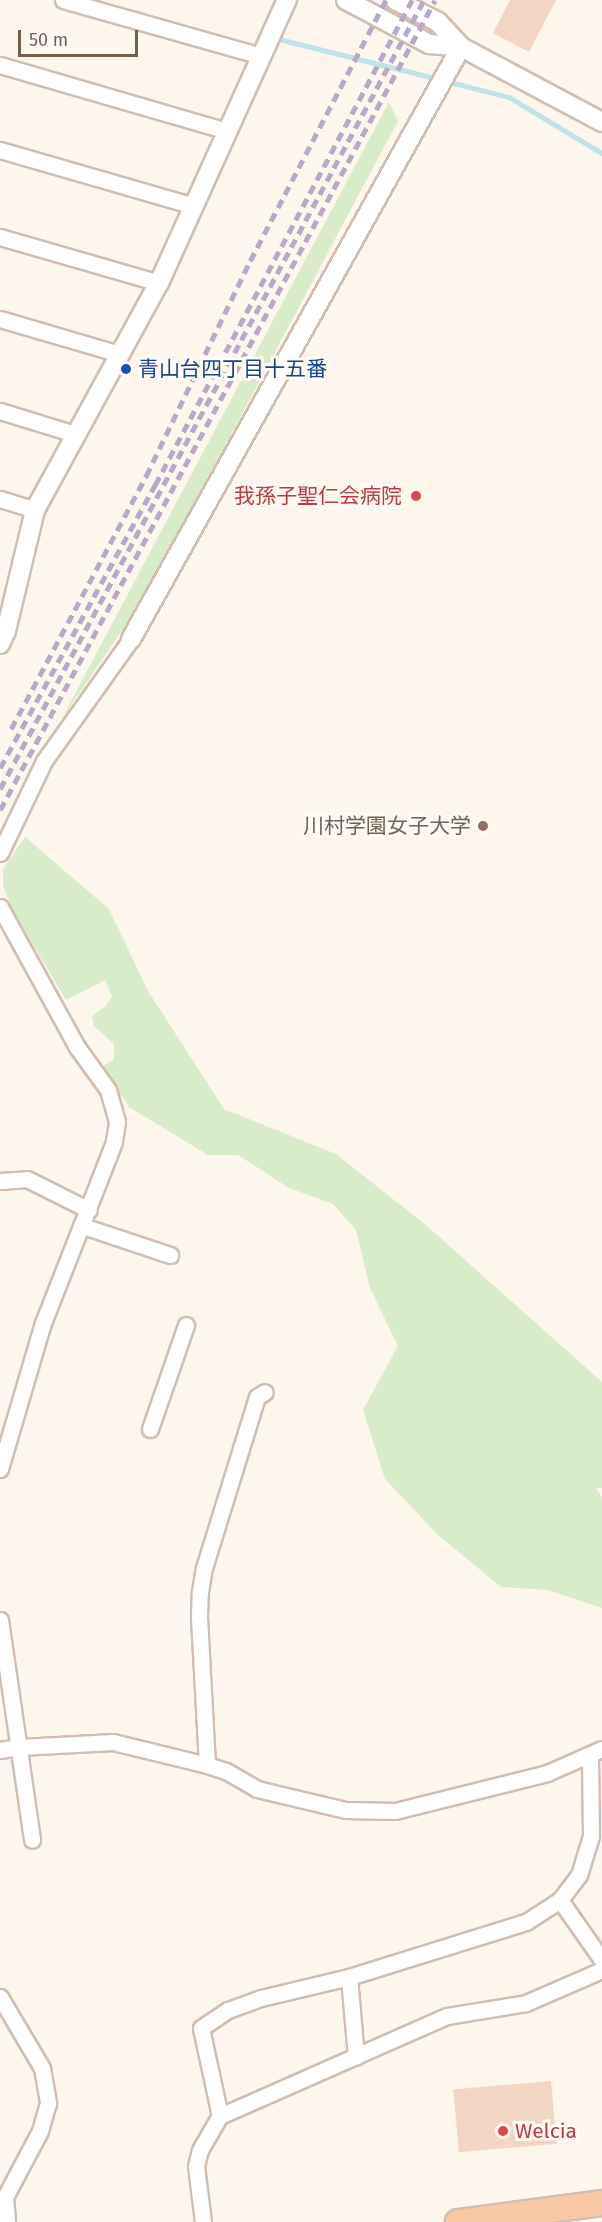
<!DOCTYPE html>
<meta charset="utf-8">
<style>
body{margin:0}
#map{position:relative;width:602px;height:2222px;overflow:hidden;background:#fdf6ec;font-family:"Fira Sans","Noto Sans JP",sans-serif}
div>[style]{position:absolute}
.green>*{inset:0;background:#d8ecc9}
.stream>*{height:4.5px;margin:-2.25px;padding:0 2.25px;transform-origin:2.25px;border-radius:2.25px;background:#bfe3e8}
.building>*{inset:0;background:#f3d5c3;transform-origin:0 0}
.roads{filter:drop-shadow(2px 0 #d1beb0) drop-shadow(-2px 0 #d1beb0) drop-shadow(0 2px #d1beb0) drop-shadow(0 -2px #d1beb0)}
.minor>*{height:15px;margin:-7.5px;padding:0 7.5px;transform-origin:7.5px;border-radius:7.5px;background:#fff}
.tertiary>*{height:18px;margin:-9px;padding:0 9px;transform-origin:9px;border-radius:9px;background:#fff}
.trunk>*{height:24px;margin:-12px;padding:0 12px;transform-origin:12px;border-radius:12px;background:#f9c8a4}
.rail>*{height:4.5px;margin-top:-2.25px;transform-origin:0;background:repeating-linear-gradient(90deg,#b9a8c9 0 9px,transparent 0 15px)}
.dots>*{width:16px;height:16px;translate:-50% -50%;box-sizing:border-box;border:3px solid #fffaf3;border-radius:50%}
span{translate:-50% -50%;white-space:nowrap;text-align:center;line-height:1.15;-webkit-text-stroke:6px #fffaf3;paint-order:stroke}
.transit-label{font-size:21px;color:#164399}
.left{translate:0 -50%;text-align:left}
.health-label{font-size:21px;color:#be3a42}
.right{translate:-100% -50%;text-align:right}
.education-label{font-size:21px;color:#785e54}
.scale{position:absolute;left:18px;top:30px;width:120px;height:27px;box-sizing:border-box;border:3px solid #7a5c4d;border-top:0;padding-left:8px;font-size:18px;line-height:21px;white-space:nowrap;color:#7a5c4d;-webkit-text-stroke:4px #fffaf3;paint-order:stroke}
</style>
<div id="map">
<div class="green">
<i style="clip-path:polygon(389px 102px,398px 121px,144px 598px,61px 720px)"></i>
<i style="clip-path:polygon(25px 837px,109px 909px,148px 991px,224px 1109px,336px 1154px,427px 1226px,602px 1382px,602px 1488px,596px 1488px,602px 1497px,602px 1608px,548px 1590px,501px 1587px,438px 1535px,385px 1479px,363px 1410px,398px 1346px,370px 1288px,356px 1230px,333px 1204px,289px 1188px,238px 1155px,208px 1155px,129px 1107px,102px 1067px,114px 1059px,114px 1044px,94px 1026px,92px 1016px,106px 1006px,112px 996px,105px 980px,66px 1000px,11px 907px,3px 885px,3px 869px)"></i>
</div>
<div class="stream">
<i style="left:275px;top:38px;width:168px;rotate:14.1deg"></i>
<i style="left:446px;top:81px;width:65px;rotate:14.3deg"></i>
<i style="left:509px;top:97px;width:109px;rotate:31.1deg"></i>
</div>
<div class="building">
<i style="clip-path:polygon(510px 0,556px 0,529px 52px,493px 33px)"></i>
<i style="left:551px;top:2081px;width:63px;height:98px;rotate:85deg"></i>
</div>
<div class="roads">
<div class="minor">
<i style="left:63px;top:0;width:206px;rotate:15.8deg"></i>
<i style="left:0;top:65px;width:236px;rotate:16.2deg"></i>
<i style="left:0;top:150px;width:202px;rotate:16.1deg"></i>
<i style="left:0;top:237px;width:166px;rotate:16.1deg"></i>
<i style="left:0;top:319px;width:125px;rotate:16.3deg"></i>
<i style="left:0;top:411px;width:78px;rotate:17deg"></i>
<i style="left:0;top:499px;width:37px;rotate:17deg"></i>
<i style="left:0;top:853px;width:102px;rotate:-64.4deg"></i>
<i style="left:44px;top:761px;width:150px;rotate:-54.5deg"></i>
<i style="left:0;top:907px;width:160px;rotate:61.2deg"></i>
<i style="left:77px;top:1047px;width:53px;rotate:54.2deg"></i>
<i style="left:108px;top:1090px;width:33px;rotate:74deg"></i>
<i style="left:117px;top:1122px;width:20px;rotate:99deg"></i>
<i style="left:114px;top:1142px;width:198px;rotate:111.4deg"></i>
<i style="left:42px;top:1326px;width:149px;rotate:106.4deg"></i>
<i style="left:0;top:1181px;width:27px;rotate:-4deg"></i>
<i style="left:27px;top:1179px;width:69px;rotate:26.6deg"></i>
<i style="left:83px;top:1226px;width:92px;rotate:18.4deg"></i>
<i style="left:150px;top:1429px;width:110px;rotate:-70.9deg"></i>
<i style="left:0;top:1620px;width:222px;rotate:81.7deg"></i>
<i style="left:0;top:1750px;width:20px;rotate:-9deg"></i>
<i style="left:20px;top:1747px;width:93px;rotate:-3.1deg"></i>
<i style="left:113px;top:1742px;width:97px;rotate:13.7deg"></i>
<i style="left:207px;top:1765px;width:20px;rotate:18deg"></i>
<i style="left:226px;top:1771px;width:36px;rotate:30deg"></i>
<i style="left:257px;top:1789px;width:91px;rotate:13.3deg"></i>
<i style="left:346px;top:1810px;width:49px;rotate:1.2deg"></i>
<i style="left:395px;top:1811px;width:157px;rotate:-14deg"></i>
<i style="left:547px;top:1773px;width:60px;rotate:-23.6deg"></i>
<i style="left:207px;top:1765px;width:150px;rotate:-93.1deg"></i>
<i style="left:199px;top:1615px;width:23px;rotate:-88deg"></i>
<i style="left:200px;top:1592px;width:24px;rotate:-81deg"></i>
<i style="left:204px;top:1568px;width:179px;rotate:-72.8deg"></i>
<i style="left:257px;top:1397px;width:9px;rotate:-32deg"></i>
<i style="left:560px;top:1900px;width:73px;rotate:55deg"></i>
<i style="left:349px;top:1977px;width:80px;rotate:85deg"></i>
<i style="left:0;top:1997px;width:82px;rotate:59.4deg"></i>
<i style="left:42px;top:2068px;width:36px;rotate:80deg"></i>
<i style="left:48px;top:2103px;width:29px;rotate:106deg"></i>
<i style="left:40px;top:2131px;width:75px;rotate:117.9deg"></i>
<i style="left:5px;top:2197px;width:25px;rotate:85deg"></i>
<i style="left:220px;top:2116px;width:248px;rotate:-23.8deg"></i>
<i style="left:447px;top:2016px;width:80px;rotate:-9.3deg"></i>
<i style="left:526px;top:2003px;width:83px;rotate:-23.5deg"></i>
<i style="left:203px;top:2222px;width:56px;rotate:-97.1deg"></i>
<i style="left:196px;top:2166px;width:16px;rotate:-76deg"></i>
<i style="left:200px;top:2150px;width:39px;rotate:-60deg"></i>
<i style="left:220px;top:2116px;width:90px;rotate:-102.2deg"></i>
<i style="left:201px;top:2028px;width:32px;rotate:-34deg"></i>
<i style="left:228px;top:2010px;width:35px;rotate:-20deg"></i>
<i style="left:261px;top:1998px;width:90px;rotate:-13.4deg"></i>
<i style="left:349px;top:1977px;width:185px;rotate:-17.3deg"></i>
<i style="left:526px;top:1922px;width:40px;rotate:-32.9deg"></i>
<i style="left:560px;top:1900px;width:31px;rotate:-53deg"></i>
<i style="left:579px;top:1875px;width:41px;rotate:-72.9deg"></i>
<i style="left:591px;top:1836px;width:81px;rotate:-90.7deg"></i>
</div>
<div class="tertiary">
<i style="left:346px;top:0;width:94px;rotate:27.9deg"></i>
<i style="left:429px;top:44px;width:32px;rotate:5deg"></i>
<i style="left:395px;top:0;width:48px;rotate:27.1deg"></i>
<i style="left:438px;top:22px;width:34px;rotate:47deg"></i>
<i style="left:461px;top:47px;width:160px;rotate:28deg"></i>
<i style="left:131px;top:639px;width:678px;rotate:-60.86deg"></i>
<i style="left:0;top:644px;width:14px;rotate:-65deg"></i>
<i style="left:6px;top:631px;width:124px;rotate:-76.5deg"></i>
<i style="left:35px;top:510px;width:259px;rotate:-61.4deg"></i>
<i style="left:159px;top:283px;width:311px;rotate:-65.7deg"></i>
</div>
<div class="trunk">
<i style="left:458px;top:2222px;width:145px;rotate:-7.5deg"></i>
</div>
</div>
<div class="rail">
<i style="left:11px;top:729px;width:287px;rotate:-61.9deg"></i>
<i style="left:146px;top:476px;width:239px;rotate:-64.2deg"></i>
<i style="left:250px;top:261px;width:294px;rotate:-62.5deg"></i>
<i style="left:0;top:768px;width:323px;rotate:-61.3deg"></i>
<i style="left:155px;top:485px;width:549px;rotate:-62.08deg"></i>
<i style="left:0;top:789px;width:896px;rotate:-61.75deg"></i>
<i style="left:0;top:810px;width:919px;rotate:-61.76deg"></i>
</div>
<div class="dots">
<i style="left:126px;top:369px;background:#1a4fb4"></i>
<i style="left:416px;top:496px;background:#e0444e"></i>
<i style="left:483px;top:826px;background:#8d6e63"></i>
<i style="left:503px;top:2131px;background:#e0444e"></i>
</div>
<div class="transit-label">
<span class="left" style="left:138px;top:369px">青山台四丁目十五番</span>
</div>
<div class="health-label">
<span class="right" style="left:402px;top:496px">我孫子聖仁会病院</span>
<span class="left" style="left:515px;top:2131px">Welcia</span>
</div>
<div class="education-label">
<span class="right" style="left:471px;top:826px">川村学園女子大学</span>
</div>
<div class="scale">50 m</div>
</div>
